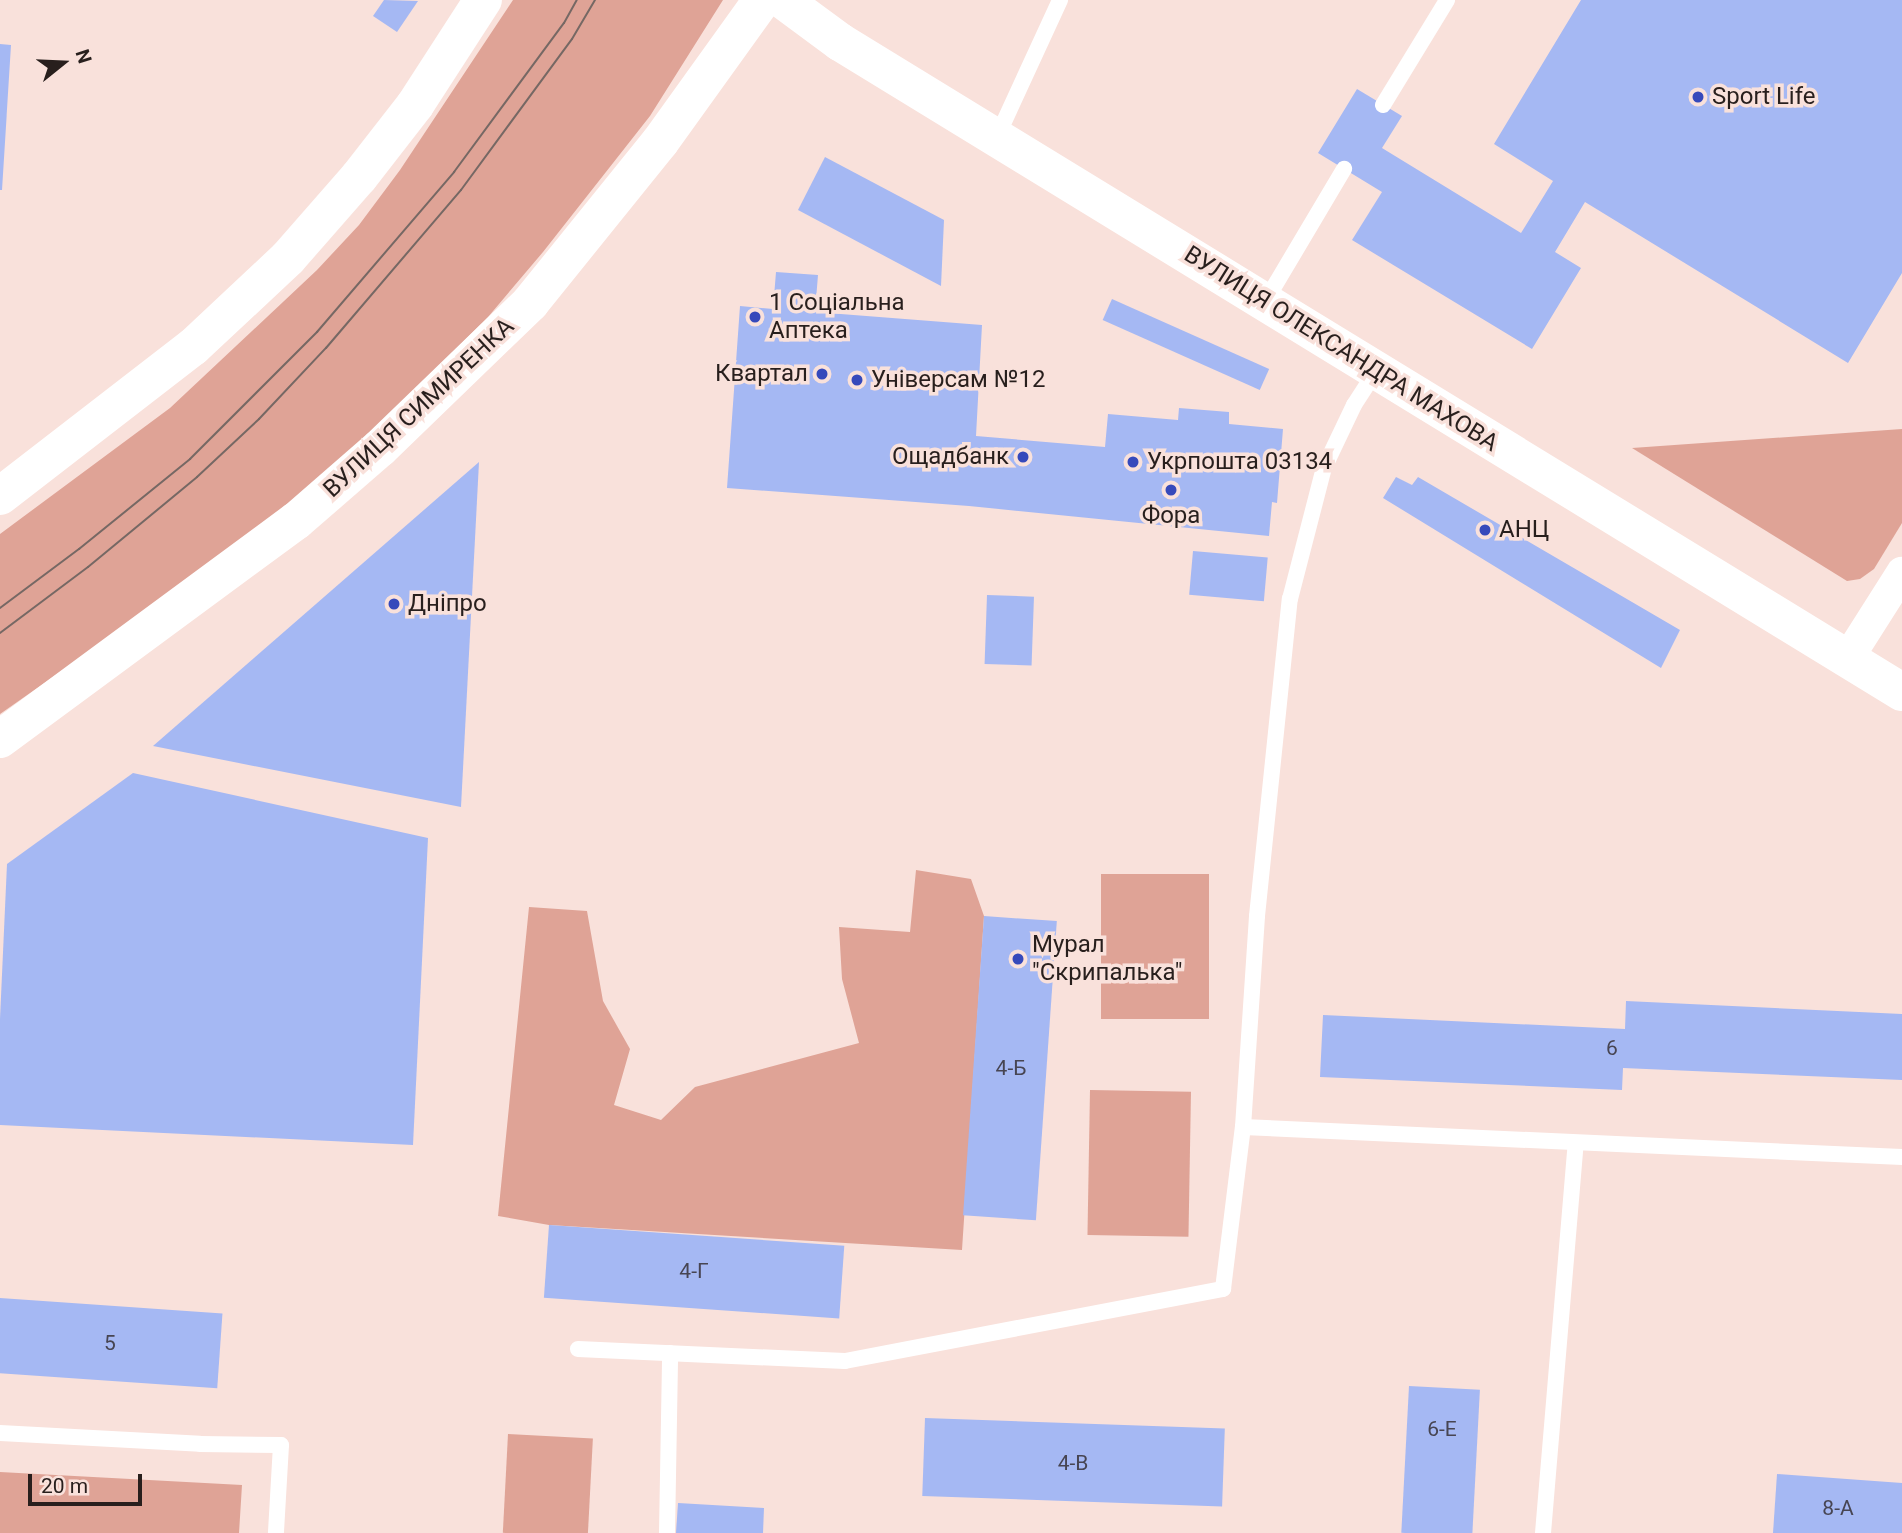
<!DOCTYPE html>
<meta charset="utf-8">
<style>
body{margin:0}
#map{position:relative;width:1902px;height:1533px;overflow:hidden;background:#f9e1db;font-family:Roboto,sans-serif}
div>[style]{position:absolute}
.green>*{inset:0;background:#dfa396;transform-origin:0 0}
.building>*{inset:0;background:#a5b8f3;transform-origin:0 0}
.lane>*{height:16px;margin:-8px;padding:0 8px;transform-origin:8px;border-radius:8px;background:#fff}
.street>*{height:32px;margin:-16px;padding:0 16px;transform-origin:16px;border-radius:16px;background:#fff}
.secondary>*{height:38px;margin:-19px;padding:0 19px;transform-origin:19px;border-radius:19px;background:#fff}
.tram>*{height:2px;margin:-1px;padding:0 1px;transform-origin:1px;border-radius:1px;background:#766864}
.dots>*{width:19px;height:19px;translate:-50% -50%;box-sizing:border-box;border:4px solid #f9e1db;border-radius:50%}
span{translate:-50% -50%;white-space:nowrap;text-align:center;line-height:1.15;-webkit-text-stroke:7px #f9e1db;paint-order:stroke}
.number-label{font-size:21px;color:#474552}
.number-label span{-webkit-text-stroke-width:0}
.poi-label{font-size:24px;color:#281f1d}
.left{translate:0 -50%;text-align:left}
.right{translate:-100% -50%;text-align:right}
.street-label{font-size:24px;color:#281f1d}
.north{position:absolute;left:28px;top:28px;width:70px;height:70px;-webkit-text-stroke:5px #f9e1db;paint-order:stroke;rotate:72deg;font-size:19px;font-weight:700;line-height:28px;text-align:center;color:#281f1d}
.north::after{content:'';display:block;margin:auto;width:24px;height:32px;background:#281f1d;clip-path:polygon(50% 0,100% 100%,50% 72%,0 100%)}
.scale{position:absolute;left:28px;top:1474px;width:114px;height:32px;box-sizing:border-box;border:4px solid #281f1d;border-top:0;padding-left:9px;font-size:21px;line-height:24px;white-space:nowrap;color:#281f1d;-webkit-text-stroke:5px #f9e1db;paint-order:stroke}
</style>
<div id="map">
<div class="green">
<i style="clip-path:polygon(513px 0,723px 0,650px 116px,543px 252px,488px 317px,361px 443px,307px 491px,186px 584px,0 714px,0 534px,170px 408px,317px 270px,359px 225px,400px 170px)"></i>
<i style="clip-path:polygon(1902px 429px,1902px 523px,1874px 569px,1860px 579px,1847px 581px,1632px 448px)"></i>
<i style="clip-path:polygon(916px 870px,971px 879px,984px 916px,962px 1250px,549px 1225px,498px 1216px,529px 907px,587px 911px,603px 1001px,630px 1049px,614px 1105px,661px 1120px,695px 1087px,859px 1043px,842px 979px,839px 927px,910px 932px)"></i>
<i style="left:1101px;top:874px;width:108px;height:145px"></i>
<i style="left:1090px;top:1090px;width:101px;height:145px;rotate:1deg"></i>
<i style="left:508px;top:1434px;width:85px;height:99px;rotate:3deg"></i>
<i style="clip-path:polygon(0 1472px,242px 1485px,239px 1533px,0 1533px)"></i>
</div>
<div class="building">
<i style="clip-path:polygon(384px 0,418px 1px,397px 32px,373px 16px)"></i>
<i style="clip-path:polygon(1581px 0,1902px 0,1902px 273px,1848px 363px,1585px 202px,1555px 252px,1581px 268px,1532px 349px,1352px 240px,1382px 192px,1318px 153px,1357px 89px,1402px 116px,1382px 148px,1521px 233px,1553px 181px,1494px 144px)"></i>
<i style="clip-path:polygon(0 44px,11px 45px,2px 190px,0 190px)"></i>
<i style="clip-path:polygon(825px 157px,944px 220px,941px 286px,798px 210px)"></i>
<i style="clip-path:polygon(776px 272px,818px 275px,815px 312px,982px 325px,976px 436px,1105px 447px,1108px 414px,1178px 420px,1179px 408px,1229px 412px,1229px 424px,1283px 429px,1277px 503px,1272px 502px,1269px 536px,969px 506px,727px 488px,740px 306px,773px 309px)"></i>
<i style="left:1112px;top:299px;width:172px;height:23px;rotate:24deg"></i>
<i style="clip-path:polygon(479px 462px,461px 807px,153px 746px)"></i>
<i style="clip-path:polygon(1396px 477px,1412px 485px,1418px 477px,1680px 630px,1661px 668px,1383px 498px)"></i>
<i style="left:1193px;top:551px;width:75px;height:44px;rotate:5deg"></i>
<i style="left:987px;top:595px;width:47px;height:69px;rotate:2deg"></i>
<i style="clip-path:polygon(133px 773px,428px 838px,413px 1145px,0 1125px,0 1019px,7px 864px)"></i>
<i style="left:984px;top:916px;width:73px;height:300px;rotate:4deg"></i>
<i style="clip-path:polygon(1626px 1001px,1902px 1014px,1902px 1080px,1623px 1068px,1622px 1090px,1320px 1077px,1323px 1015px,1625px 1029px)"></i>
<i style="left:549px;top:1225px;width:296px;height:73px;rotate:4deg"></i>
<i style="left:0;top:1298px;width:223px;height:75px;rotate:4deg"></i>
<i style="left:1409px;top:1386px;width:71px;height:147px;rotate:3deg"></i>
<i style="left:925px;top:1418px;width:300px;height:78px;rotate:2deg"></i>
<i style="clip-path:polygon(1777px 1474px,1902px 1483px,1902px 1533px,1773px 1533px)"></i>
<i style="clip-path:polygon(678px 1503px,764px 1508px,763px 1533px,676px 1533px)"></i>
</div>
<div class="lane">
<i style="left:1383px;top:105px;width:123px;rotate:-58.6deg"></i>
<i style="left:997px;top:137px;width:151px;rotate:-65.3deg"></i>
<i style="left:1265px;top:302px;width:155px;rotate:-59.3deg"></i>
<i style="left:1243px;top:1127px;width:660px;rotate:2.61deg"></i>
<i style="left:578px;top:1349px;width:267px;rotate:2.6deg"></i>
<i style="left:845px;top:1361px;width:385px;rotate:-10.8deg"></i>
<i style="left:1223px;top:1289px;width:163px;rotate:-83deg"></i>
<i style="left:1243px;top:1127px;width:211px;rotate:-86.2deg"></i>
<i style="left:1257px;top:916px;width:319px;rotate:-84.1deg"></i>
<i style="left:1290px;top:599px;width:135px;rotate:-75.5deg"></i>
<i style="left:1324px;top:468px;width:70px;rotate:-64.5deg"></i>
<i style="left:1354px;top:405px;width:40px;rotate:-57.1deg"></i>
<i style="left:0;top:1433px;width:200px;rotate:3.1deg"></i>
<i style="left:200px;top:1444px;width:81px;rotate:0.7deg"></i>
<i style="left:281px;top:1445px;width:88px;rotate:93.3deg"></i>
<i style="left:667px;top:1533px;width:180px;rotate:-89deg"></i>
<i style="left:1543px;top:1533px;width:391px;rotate:-85.2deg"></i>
</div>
<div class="street">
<i style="left:1848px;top:658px;width:101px;rotate:-57.6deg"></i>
</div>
<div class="secondary">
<i style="left:783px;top:0;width:71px;rotate:36.4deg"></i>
<i style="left:840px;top:42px;width:1245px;rotate:31.47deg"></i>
<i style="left:0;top:496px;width:244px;rotate:-37.7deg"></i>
<i style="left:193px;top:347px;width:130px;rotate:-43.1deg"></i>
<i style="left:288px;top:258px;width:108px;rotate:-48.8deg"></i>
<i style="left:359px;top:177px;width:91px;rotate:-52.1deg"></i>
<i style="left:415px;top:105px;width:125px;rotate:-57.1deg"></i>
<i style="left:0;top:739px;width:368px;rotate:-36.4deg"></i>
<i style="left:296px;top:521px;width:111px;rotate:-41deg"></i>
<i style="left:380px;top:448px;width:209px;rotate:-44deg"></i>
<i style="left:530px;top:303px;width:207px;rotate:-51.1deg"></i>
<i style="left:660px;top:142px;width:175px;rotate:-54.3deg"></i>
</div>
<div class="tram">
<i style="left:0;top:608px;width:99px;rotate:-36.8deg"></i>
<i style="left:79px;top:549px;width:143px;rotate:-39deg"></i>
<i style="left:190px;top:459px;width:180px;rotate:-45deg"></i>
<i style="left:317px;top:332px;width:211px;rotate:-49.4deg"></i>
<i style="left:454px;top:172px;width:185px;rotate:-53.6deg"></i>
<i style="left:564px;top:23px;width:26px;rotate:-61deg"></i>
<i style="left:0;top:633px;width:110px;rotate:-36.9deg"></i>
<i style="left:88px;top:567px;width:141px;rotate:-39.5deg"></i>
<i style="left:197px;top:477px;width:85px;rotate:-43.1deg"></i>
<i style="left:259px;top:419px;width:98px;rotate:-46.7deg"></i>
<i style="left:326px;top:348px;width:208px;rotate:-49.5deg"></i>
<i style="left:461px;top:190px;width:187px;rotate:-53.7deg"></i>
<i style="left:572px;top:39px;width:45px;rotate:-59.5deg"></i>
</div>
<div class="dots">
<i style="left:1698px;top:97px;background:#3649bb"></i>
<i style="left:755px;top:317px;background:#3649bb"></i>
<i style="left:822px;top:374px;background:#3649bb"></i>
<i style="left:857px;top:380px;background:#3649bb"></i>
<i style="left:1023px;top:457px;background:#3649bb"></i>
<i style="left:1133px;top:462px;background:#3649bb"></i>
<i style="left:1171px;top:490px;background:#3649bb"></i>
<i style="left:1485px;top:530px;background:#3649bb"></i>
<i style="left:394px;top:604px;background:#3649bb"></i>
<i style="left:1018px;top:959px;background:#3649bb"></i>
</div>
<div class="number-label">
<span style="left:1612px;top:1048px">6</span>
<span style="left:1011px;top:1068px">4-Б</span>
<span style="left:694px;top:1271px">4-Г</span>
<span style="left:110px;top:1343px">5</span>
<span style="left:1442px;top:1429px">6-Е</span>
<span style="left:1073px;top:1463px">4-В</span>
<span style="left:1838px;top:1508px">8-А</span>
</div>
<div class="poi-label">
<span class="left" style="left:1712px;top:97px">Sport Life</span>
<span class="left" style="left:769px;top:317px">1 Соціальна<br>Аптека</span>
<span class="right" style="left:808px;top:374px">Квартал</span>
<span class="left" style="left:871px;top:380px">Універсам №12</span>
<span class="right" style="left:1009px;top:457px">Ощадбанк</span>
<span class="left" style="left:1147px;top:462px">Укрпошта 03134</span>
<span style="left:1171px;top:516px">Фора</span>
<span class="left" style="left:1499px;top:530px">АНЦ</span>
<span class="left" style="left:408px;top:604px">Дніпро</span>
<span class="left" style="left:1032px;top:959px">Мурал<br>"Скрипалька"</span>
</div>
<div class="street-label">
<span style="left:1341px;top:349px;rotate:32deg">ВУЛИЦЯ ОЛЕКСАНДРА МАХОВА</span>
<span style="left:419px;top:408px;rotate:-43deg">ВУЛИЦЯ СИМИРЕНКА</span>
</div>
<div class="north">N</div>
<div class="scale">20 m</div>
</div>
